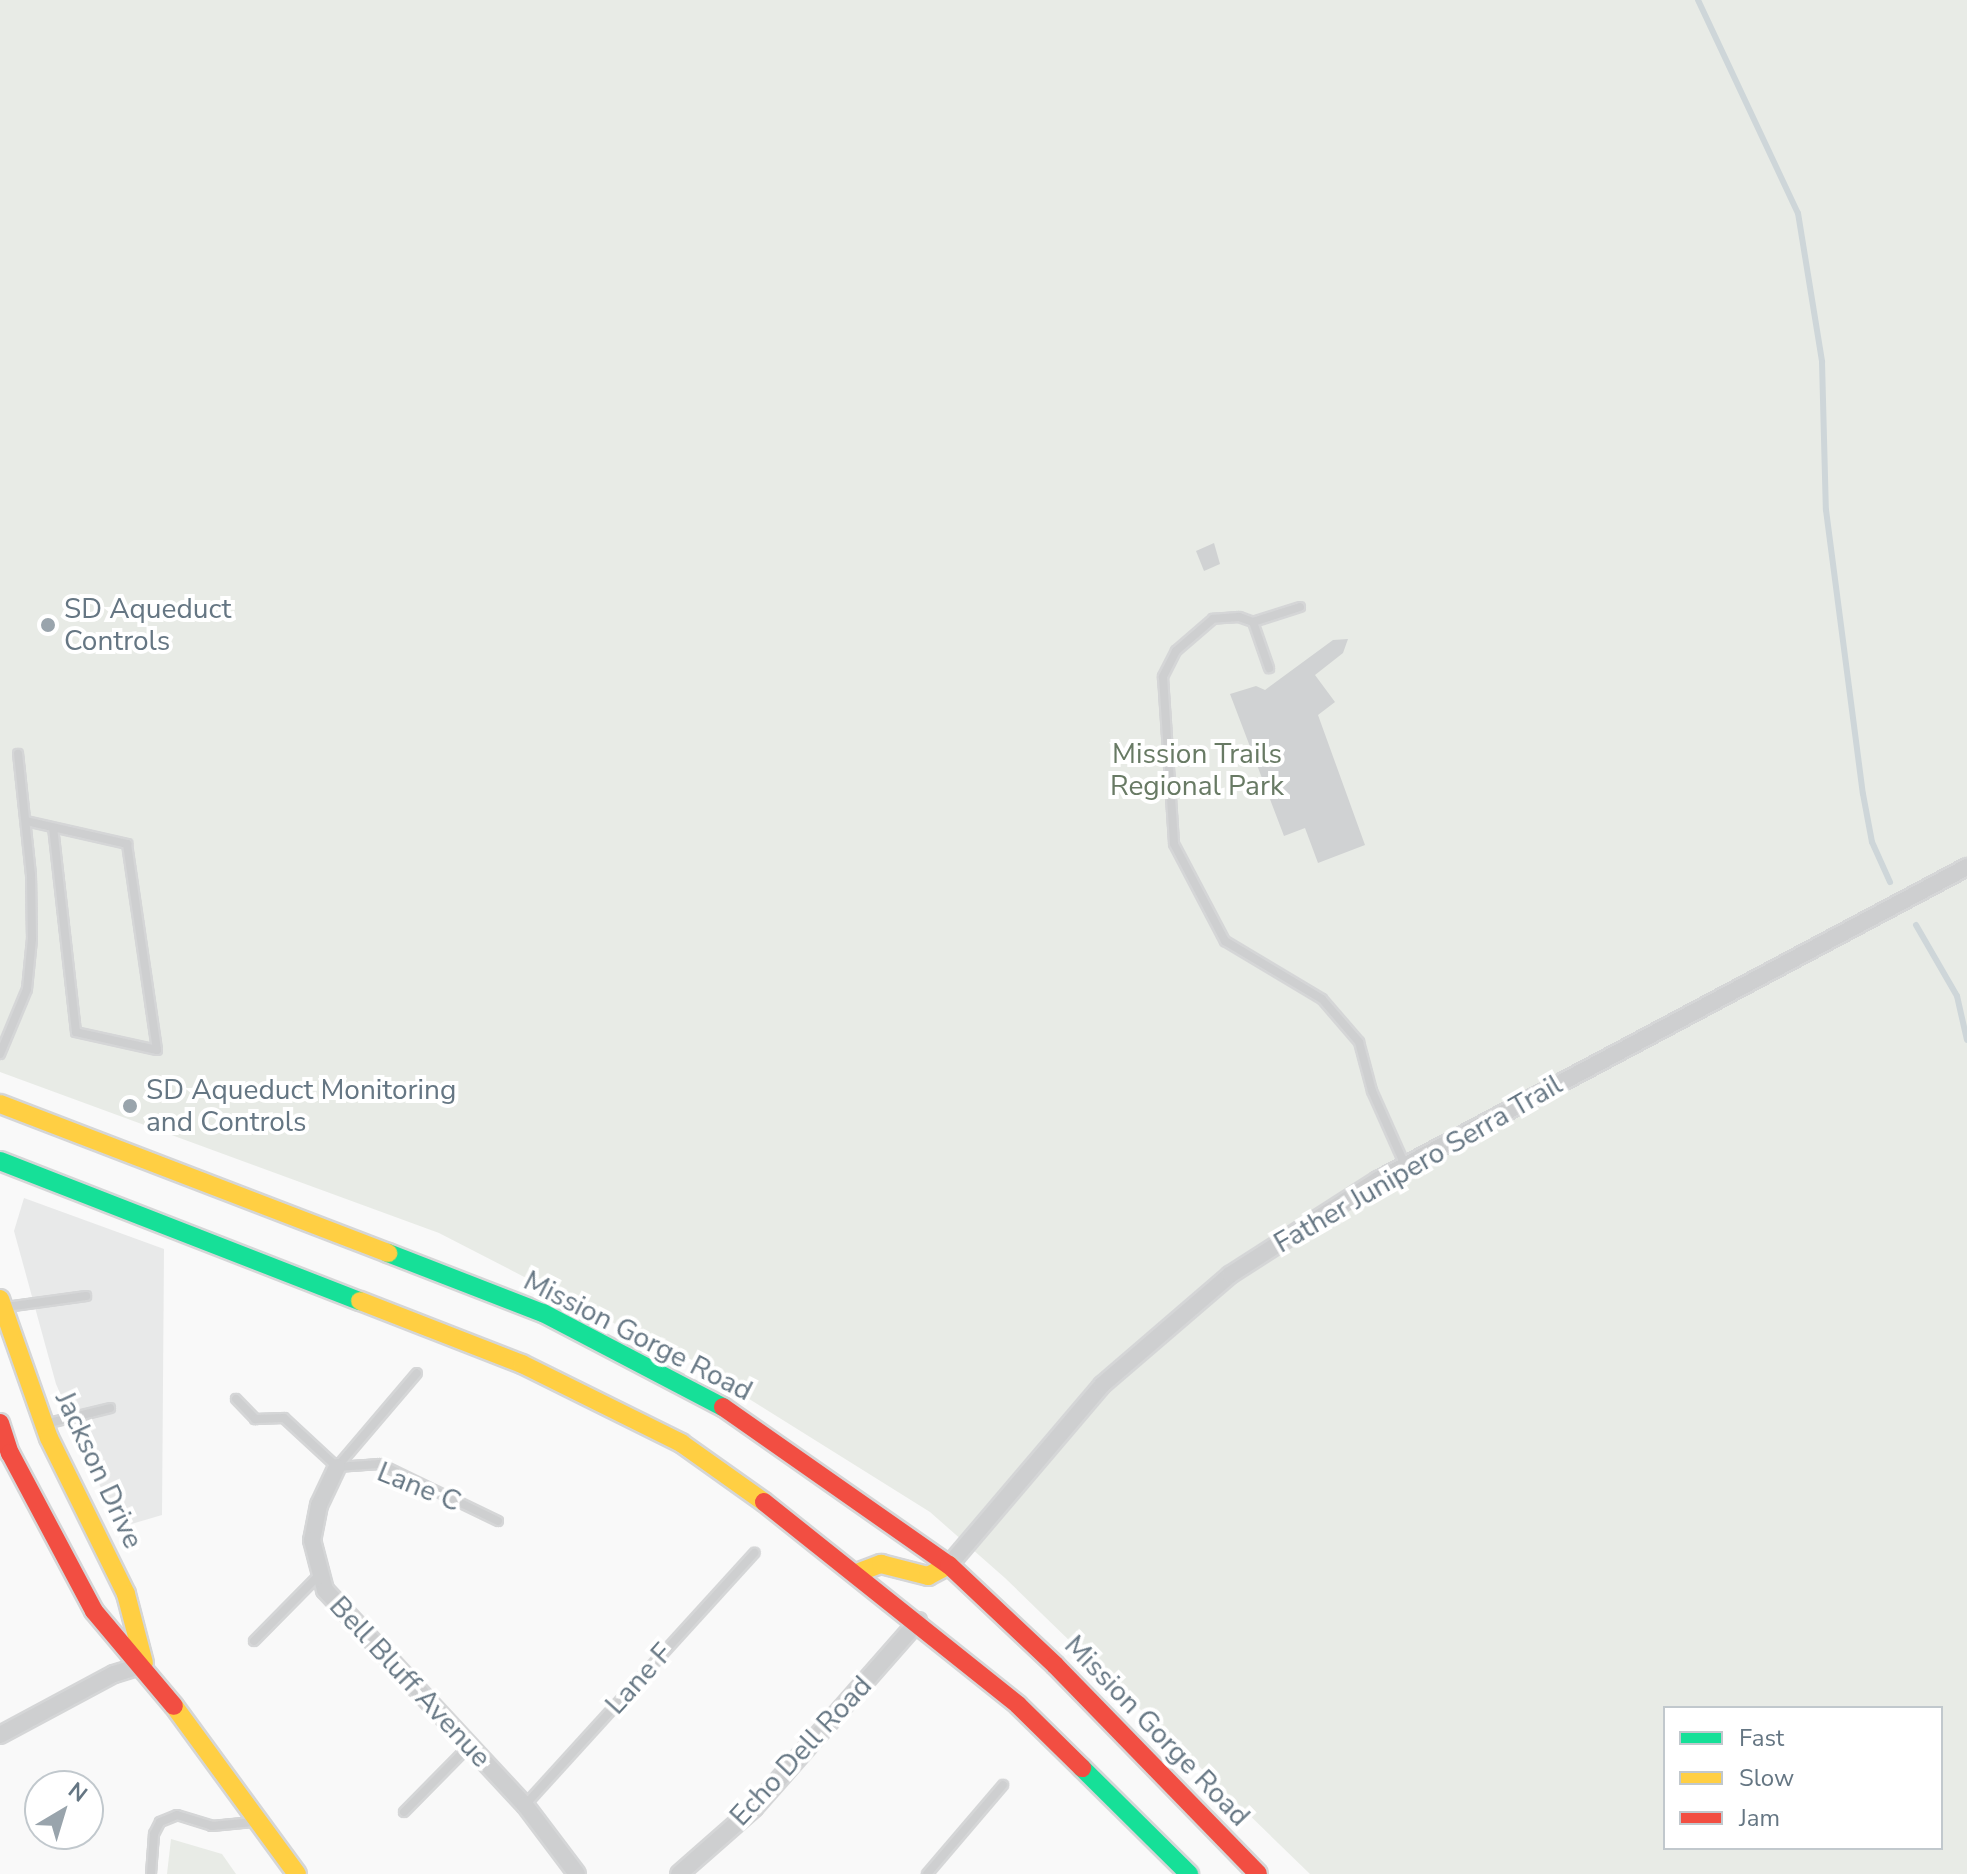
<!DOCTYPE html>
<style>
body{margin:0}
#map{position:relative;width:1967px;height:1874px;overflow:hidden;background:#f9f9f9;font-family:"Nunito Sans",sans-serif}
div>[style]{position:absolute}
.built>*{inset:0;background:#e8e9e9}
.green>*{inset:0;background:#e8ebe6}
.stream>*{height:6px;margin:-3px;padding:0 3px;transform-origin:3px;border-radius:3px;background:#ced6d9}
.building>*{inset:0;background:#d0d2d3}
.roads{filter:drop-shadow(2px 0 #d5d6d7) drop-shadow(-2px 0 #d5d6d7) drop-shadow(0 2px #d5d6d7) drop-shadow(0 -2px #d5d6d7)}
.lane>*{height:8px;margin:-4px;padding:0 4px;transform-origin:4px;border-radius:4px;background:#cecfd0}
.street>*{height:16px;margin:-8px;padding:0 8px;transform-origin:8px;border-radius:8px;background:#cecfd0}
.fast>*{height:18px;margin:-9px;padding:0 9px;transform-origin:9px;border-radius:9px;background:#16e098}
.slow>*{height:18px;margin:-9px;padding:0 9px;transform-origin:9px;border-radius:9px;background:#ffcf43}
.jam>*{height:18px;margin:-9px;padding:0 9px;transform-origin:9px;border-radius:9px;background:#f24e42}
.dots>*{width:22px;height:22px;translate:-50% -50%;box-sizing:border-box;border:4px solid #fff;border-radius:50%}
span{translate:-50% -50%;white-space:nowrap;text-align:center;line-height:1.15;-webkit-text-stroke:8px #fff;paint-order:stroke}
.poi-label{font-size:28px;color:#657683}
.left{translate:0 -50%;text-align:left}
.park-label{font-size:28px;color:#687a64}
.street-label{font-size:28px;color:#657683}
.legend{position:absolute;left:1663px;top:1706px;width:280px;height:144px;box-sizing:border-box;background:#fff;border:2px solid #c1c8cd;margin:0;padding:10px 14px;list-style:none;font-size:24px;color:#657683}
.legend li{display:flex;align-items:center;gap:16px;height:40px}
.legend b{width:40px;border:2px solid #c1c8cd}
.north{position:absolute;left:24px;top:1770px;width:80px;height:80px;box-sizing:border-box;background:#fff;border:2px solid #c1c8cd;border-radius:50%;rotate:38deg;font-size:22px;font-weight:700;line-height:32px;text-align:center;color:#657683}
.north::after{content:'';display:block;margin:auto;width:28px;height:36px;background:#99a4ac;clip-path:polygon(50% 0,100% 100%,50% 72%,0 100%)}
</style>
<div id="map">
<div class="built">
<i style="clip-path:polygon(24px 1198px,164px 1249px,162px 1515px,128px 1525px,100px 1486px,56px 1384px,14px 1231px)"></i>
</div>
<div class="green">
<i style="clip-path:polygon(evenodd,0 0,1967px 0,1967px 1874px,1310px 1874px,1005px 1578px,930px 1512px,695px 1365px,439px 1233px,0 1072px,0 0,1665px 1708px,1941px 1708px,1941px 1848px,1665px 1848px,1665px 1708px)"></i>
<i style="clip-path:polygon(171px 1839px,222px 1854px,236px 1874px,167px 1874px)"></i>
</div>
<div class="stream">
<i style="left:1698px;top:0;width:235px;rotate:64.9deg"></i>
<i style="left:1798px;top:213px;width:151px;rotate:80.8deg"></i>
<i style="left:1822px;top:362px;width:148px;rotate:88.5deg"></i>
<i style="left:1826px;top:510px;width:286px;rotate:82.6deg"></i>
<i style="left:1863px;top:794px;width:49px;rotate:79.4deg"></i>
<i style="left:1872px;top:842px;width:44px;rotate:65.8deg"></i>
<i style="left:1916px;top:925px;width:82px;rotate:60deg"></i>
<i style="left:1957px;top:996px;width:45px;rotate:77.2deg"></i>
</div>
<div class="building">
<i style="clip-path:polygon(1214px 543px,1220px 564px,1204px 571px,1196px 551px)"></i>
<i style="clip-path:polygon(1348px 639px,1343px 653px,1315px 675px,1335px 702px,1318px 715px,1365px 845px,1318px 863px,1305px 828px,1284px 836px,1230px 694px,1256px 686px,1265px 690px,1333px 640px)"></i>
</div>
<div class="roads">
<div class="lane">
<i style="left:1300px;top:607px;width:49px;rotate:162.3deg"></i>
<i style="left:1253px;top:622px;width:15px;rotate:-160deg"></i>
<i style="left:1239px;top:617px;width:26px;rotate:176deg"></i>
<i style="left:1213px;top:619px;width:49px;rotate:139.1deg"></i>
<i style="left:1176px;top:651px;width:29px;rotate:117deg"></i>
<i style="left:1163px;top:677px;width:167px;rotate:86.2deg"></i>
<i style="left:1174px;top:844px;width:110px;rotate:62.3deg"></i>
<i style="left:1225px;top:941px;width:113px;rotate:30.9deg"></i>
<i style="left:1322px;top:999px;width:57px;rotate:49.3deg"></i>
<i style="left:1359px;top:1042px;width:51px;rotate:75.1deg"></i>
<i style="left:1372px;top:1091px;width:81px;rotate:66deg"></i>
<i style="left:1253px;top:622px;width:49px;rotate:70.8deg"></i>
<i style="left:26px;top:821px;width:104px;rotate:12.8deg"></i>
<i style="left:127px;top:844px;width:208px;rotate:81.7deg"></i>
<i style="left:157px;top:1050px;width:83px;rotate:-167.5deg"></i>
<i style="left:76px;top:1032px;width:205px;rotate:-96.4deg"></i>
<i style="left:0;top:1054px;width:70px;rotate:-67.4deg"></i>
<i style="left:27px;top:989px;width:50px;rotate:-84.3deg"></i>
<i style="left:32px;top:939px;width:64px;rotate:-90.9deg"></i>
<i style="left:31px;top:875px;width:122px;rotate:-96.1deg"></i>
<i style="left:6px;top:1307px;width:81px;rotate:-7.8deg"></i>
<i style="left:236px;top:1399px;width:28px;rotate:46deg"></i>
<i style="left:255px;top:1419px;width:29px;rotate:-2deg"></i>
<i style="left:284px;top:1418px;width:72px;rotate:42.8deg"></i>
<i style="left:45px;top:1424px;width:67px;rotate:-13.8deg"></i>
<i style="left:337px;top:1467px;width:43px;rotate:-4deg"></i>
<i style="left:380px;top:1464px;width:131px;rotate:25.8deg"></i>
<i style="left:337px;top:1467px;width:123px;rotate:-49.6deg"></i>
<i style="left:254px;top:1641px;width:91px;rotate:-45.4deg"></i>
<i style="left:525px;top:1805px;width:341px;rotate:-47.7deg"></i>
<i style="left:404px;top:1812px;width:93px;rotate:-45.4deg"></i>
<i style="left:151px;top:1874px;width:40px;rotate:-85.7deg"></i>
<i style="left:154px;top:1834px;width:13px;rotate:-63deg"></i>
<i style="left:160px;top:1822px;width:18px;rotate:-22deg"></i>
<i style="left:177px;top:1815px;width:37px;rotate:17deg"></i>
<i style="left:212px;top:1826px;width:41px;rotate:-5.6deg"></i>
<i style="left:927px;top:1874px;width:117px;rotate:-49.5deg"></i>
</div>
<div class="street">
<i style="left:337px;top:1467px;width:42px;rotate:115.3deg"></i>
<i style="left:319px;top:1505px;width:36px;rotate:101deg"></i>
<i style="left:312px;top:1540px;width:52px;rotate:75.4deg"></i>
<i style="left:325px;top:1590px;width:294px;rotate:47.1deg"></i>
<i style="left:525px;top:1805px;width:86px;rotate:53deg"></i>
<i style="left:949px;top:1565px;width:236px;rotate:-49.6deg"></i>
<i style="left:1102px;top:1385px;width:169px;rotate:-40.7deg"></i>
<i style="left:1230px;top:1275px;width:176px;rotate:-32.7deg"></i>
<i style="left:1378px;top:1180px;width:667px;rotate:-27.99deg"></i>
<i style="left:0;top:1735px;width:129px;rotate:-28.2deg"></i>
<i style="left:114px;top:1674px;width:31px;rotate:-17deg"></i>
<i style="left:679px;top:1874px;width:100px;rotate:-41.3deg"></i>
<i style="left:754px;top:1808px;width:249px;rotate:-48.7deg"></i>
</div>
<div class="fast">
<i style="left:0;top:1161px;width:386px;rotate:21.3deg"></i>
<i style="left:388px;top:1253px;width:166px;rotate:21.2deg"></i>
<i style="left:543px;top:1313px;width:203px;rotate:27.6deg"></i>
<i style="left:1082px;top:1768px;width:151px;rotate:44.7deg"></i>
</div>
<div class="slow">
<i style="left:0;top:1104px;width:416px;rotate:21deg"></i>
<i style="left:0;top:1299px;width:147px;rotate:70.6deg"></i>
<i style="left:49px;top:1438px;width:174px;rotate:63.7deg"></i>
<i style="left:126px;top:1594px;width:71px;rotate:75.4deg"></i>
<i style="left:360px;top:1301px;width:174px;rotate:21.3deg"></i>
<i style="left:522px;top:1364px;width:178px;rotate:26.4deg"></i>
<i style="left:681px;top:1443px;width:102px;rotate:35.4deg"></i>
<i style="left:857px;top:1573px;width:26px;rotate:-21deg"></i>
<i style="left:881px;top:1564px;width:49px;rotate:14.3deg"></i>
<i style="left:928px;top:1576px;width:24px;rotate:-28deg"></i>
<i style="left:174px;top:1706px;width:208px;rotate:53.8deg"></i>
</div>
<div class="jam">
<i style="left:723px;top:1407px;width:276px;rotate:35deg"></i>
<i style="left:949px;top:1565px;width:146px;rotate:43.3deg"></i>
<i style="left:1055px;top:1665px;width:291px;rotate:45.8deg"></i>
<i style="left:0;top:1423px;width:32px;rotate:72deg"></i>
<i style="left:10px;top:1453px;width:179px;rotate:62deg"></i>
<i style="left:94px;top:1611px;width:124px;rotate:49.9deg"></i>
<i style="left:764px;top:1502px;width:325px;rotate:38.6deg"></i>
<i style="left:1018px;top:1705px;width:90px;rotate:44.5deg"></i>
</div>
</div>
<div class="dots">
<i style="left:48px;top:625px;background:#99a4ac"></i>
<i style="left:130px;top:1106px;background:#99a4ac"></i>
</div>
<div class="poi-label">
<span class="left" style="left:64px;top:625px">SD Aqueduct<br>Controls</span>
<span class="left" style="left:146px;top:1106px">SD Aqueduct Monitoring<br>and Controls</span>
</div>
<div class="park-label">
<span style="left:1197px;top:770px">Mission Trails<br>Regional Park</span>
</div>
<div class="street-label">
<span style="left:1418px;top:1164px;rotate:-30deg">Father Junipero Serra Trail</span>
<span style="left:638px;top:1336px;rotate:27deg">Mission Gorge Road</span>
<span style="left:99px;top:1470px;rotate:65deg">Jackson Drive</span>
<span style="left:419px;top:1487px;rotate:22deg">Lane C</span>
<span style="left:639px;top:1679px;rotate:-48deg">Lane F</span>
<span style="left:410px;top:1682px;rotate:47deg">Bell Bluff Avenue</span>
<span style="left:1157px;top:1731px;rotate:46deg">Mission Gorge Road</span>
<span style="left:801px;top:1751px;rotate:-47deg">Echo Dell Road</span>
</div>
<ul class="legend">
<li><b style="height:10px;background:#16e098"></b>Fast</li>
<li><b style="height:10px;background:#ffcf43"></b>Slow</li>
<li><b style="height:10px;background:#f24e42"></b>Jam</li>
</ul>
<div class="north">N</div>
</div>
